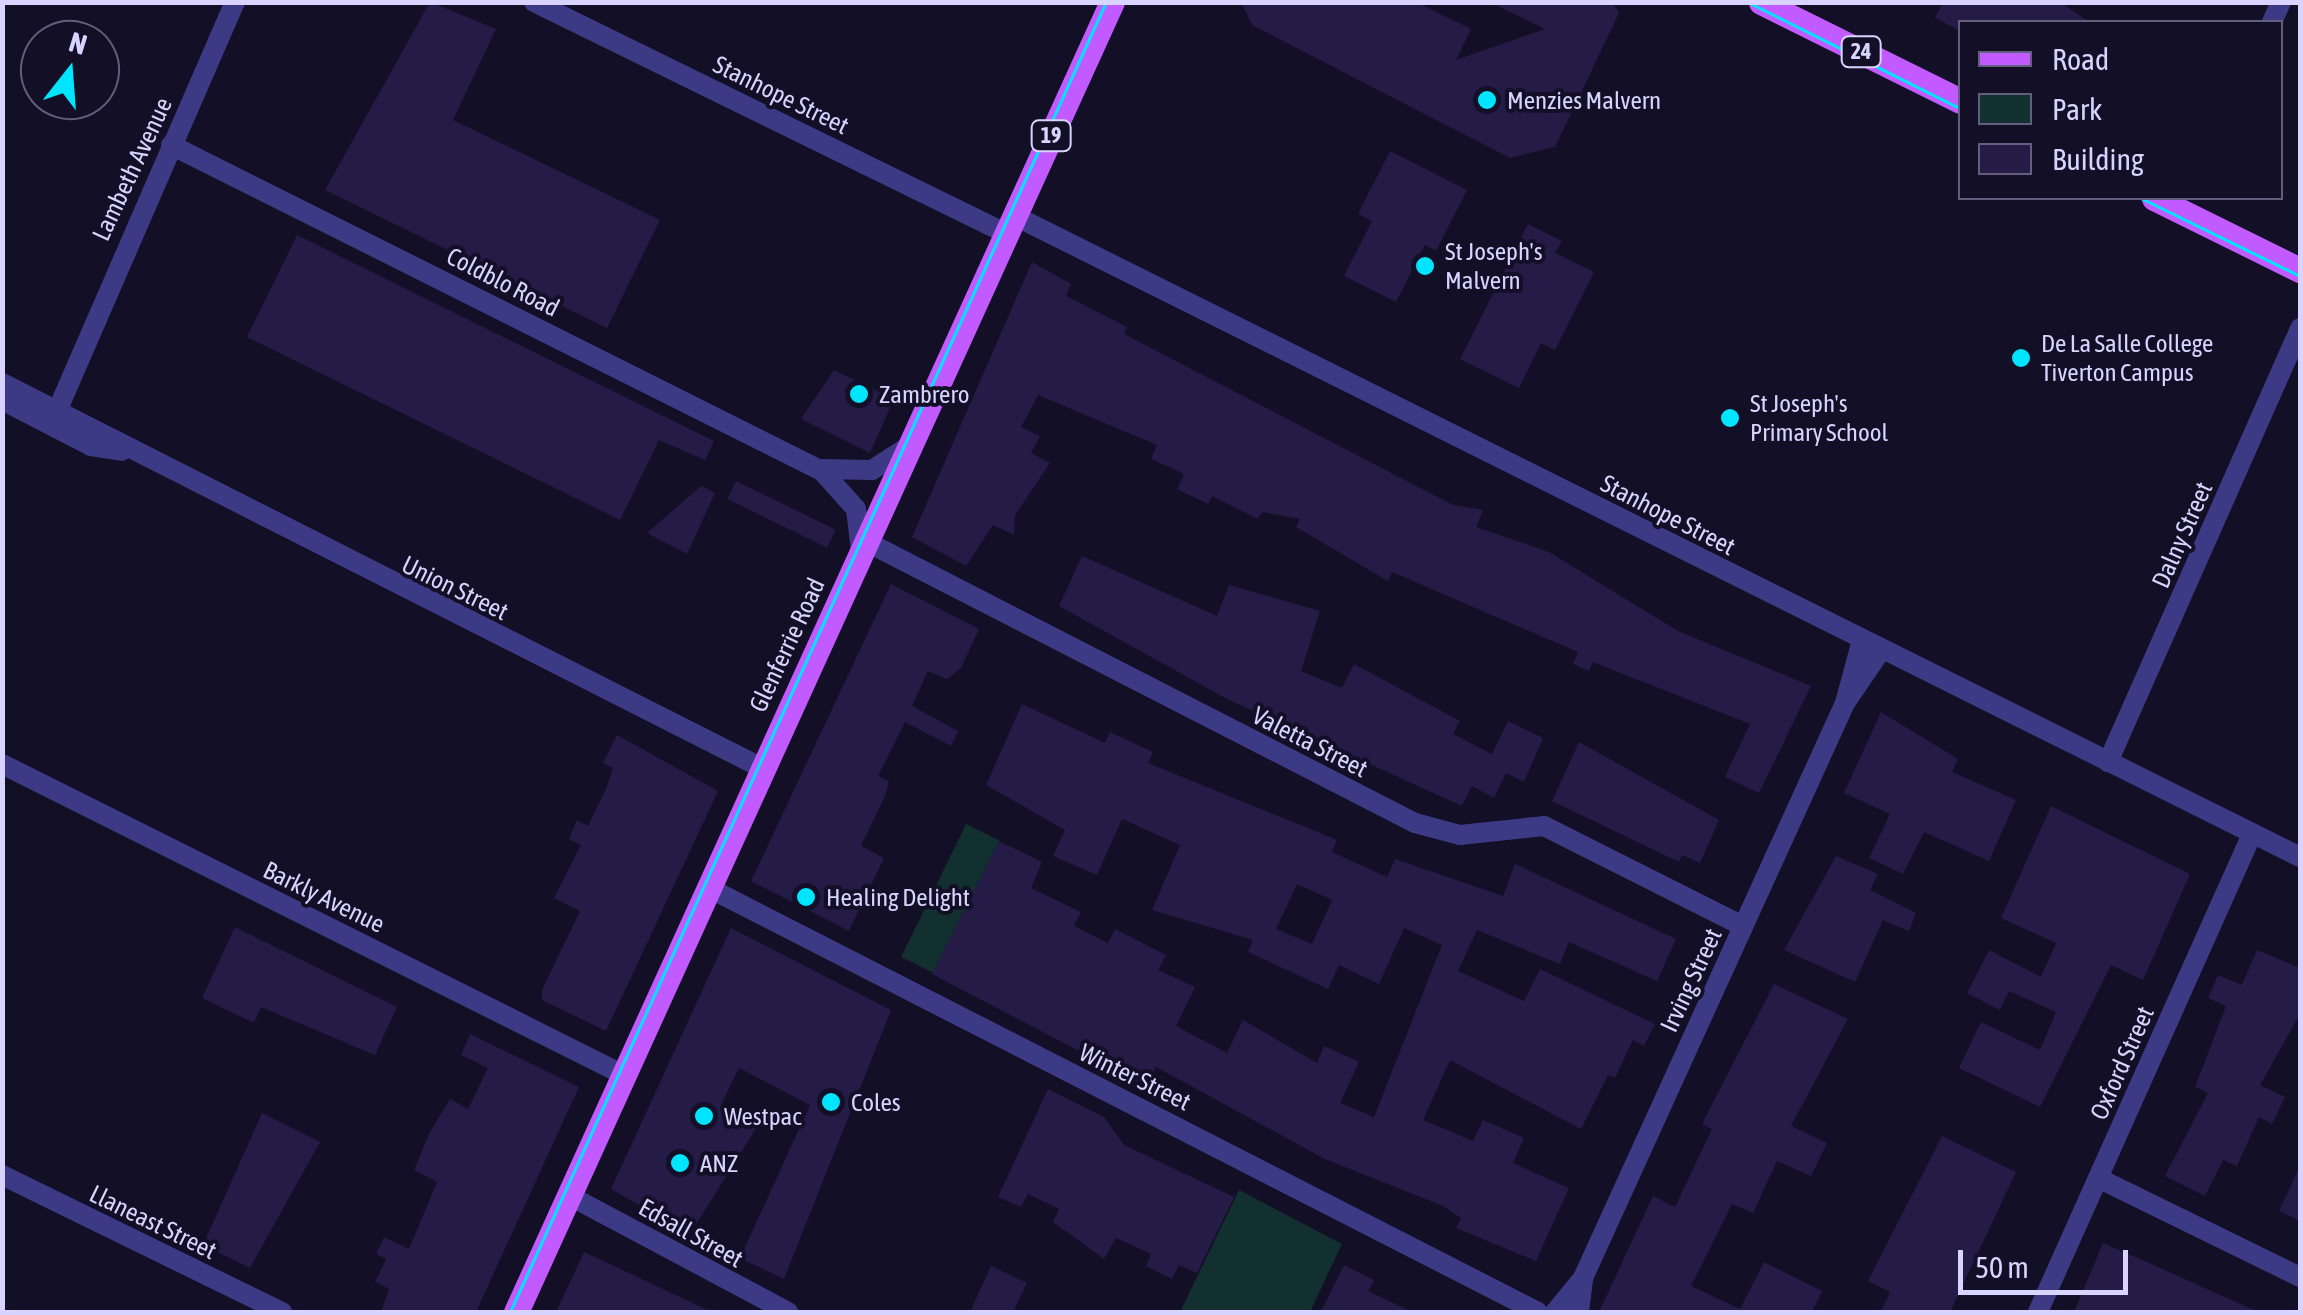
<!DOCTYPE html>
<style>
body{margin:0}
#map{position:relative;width:2303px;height:1315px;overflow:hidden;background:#130f26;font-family:"Asap Condensed",sans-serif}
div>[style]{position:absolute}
.green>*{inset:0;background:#12302f;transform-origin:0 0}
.building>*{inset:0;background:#241b47;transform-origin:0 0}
.minor>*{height:20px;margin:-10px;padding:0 10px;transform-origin:10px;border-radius:10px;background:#3d3a85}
.primary>*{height:25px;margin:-12.5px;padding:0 12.5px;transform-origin:12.5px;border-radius:12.5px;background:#c25bff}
.tram>*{height:2.5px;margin:-1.25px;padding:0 1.25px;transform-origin:1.25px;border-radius:1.25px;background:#00e5ff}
.dots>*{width:28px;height:28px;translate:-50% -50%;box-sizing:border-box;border:5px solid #130f26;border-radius:50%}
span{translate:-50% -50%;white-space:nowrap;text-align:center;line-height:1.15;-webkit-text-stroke:8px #130f26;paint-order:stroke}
.shield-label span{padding:2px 8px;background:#130f26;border:2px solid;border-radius:8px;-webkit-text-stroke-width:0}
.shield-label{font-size:22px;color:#d9d4ff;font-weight:700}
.street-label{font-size:25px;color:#d9d4ff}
.poi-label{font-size:25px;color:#d9d4ff}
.left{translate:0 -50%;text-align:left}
.frame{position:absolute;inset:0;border:5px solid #d9d4ff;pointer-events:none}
.legend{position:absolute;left:1958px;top:20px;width:325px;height:180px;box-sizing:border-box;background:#130f26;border:2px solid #625e7d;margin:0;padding:12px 18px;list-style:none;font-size:30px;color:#d9d4ff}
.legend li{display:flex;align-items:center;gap:20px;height:50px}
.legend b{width:50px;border:2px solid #625e7d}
.north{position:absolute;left:20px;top:20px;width:100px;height:100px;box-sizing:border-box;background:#130f26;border:2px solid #625e7d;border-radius:50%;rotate:17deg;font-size:28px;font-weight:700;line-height:40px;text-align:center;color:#d9d4ff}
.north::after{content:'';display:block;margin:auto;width:35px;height:45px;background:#00e5ff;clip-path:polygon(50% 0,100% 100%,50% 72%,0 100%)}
.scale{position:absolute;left:1958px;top:1250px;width:170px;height:45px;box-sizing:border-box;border:5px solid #d9d4ff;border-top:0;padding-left:12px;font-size:30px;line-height:35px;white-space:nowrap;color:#d9d4ff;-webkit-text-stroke:8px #130f26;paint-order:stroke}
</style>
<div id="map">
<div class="green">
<i style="left:966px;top:824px;width:37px;height:148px;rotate:26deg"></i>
<i style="clip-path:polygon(1239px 1190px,1342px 1244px,1310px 1312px,1180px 1312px)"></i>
</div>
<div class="building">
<i style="clip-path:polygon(430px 2px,496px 29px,453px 120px,660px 220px,607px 328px,325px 190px)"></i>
<i style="clip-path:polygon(1241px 2px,1416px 2px,1471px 29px,1456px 60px,1545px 29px,1490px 2px,1612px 2px,1619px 13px,1555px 147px,1510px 158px,1252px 25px)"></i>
<i style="clip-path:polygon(1943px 2px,2060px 2px,2089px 22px,1960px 22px,1960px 31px,1935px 18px)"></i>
<i style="clip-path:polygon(1390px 151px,1467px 190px,1436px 251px,1425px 245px,1396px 302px,1344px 276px,1372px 221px,1358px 214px)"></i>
<i style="clip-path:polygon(1528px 224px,1562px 241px,1555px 253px,1594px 272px,1555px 350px,1541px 343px,1519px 388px,1460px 359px)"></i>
<i style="clip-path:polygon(297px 235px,714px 441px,705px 460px,659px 440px,620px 520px,247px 337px)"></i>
<i style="clip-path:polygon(1032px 262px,1071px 284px,1066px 296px,1127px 327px,1124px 334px,1453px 505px,1483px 510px,1476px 527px,1549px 552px,1678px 631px,1811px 686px,1759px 793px,1725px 777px,1750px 724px,1593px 662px,1589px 671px,1573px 664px,1578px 652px,1392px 572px,1388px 581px,1296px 527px,1300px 519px,1262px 512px,1258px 519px,1212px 496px,1208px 504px,1177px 489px,1184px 474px,1151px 459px,1157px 445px,1038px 395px,1021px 427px,1040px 436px,1031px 453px,1050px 463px,1015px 515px,1014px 535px,993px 525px,966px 566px,912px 537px)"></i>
<i style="clip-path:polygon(834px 370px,894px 399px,870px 453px,801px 419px)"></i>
<i style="left:736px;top:481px;width:111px;height:20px;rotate:26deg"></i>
<i style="clip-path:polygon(701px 486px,715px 493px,687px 554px,647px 533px)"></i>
<i style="clip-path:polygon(1082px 556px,1217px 616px,1229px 585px,1320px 611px,1301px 671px,1342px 688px,1354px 664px,1460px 721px,1453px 734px,1492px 754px,1508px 721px,1543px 738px,1524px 782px,1506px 773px,1494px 798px,1472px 786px,1462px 806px,1227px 699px,1059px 606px)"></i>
<i style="clip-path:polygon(891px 584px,979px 629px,961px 668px,947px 679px,928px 671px,912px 706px,958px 731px,951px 746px,905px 722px,878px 776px,889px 781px,885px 796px,861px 846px,884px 858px,849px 931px,751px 881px)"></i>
<i style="clip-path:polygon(evenodd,1022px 704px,1105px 743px,1110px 732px,1153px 752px,1148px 763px,1337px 840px,1332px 852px,1387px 877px,1395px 859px,1503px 896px,1515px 864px,1676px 939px,1657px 981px,1569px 942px,1560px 964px,1477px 930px,1458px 971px,1524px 1001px,1540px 969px,1655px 1024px,1644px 1046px,1633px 1040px,1615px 1078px,1608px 1075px,1581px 1129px,1450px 1060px,1423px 1120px,1473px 1141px,1483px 1120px,1524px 1138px,1513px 1163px,1569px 1188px,1536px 1261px,1456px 1228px,1461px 1218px,1443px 1206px,1325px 1159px,1156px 1067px,1146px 1086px,932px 974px,999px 841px,1042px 862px,1031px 888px,1081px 912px,1074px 926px,1108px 943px,1115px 929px,1166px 955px,1158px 970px,1195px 987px,1176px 1026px,1227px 1053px,1243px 1020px,1317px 1063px,1324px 1046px,1359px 1062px,1340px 1103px,1374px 1117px,1442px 945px,1404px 928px,1379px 984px,1339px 965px,1328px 989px,1248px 952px,1253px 940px,1152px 910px,1180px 845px,1122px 819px,1097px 875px,1053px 856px,1065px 830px,986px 785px,1022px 704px,1297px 884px,1332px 900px,1312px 944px,1276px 929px,1297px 884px)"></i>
<i style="clip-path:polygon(1881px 712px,1958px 759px,1952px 772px,2016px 800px,1989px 861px,1924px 832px,1903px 874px,1869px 858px,1890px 814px,1844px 793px)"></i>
<i style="clip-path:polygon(617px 735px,718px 791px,606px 1031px,542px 1000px,542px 990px,580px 911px,554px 898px,581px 845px,569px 839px,577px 820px,588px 826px,606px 789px,613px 768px,603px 763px)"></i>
<i style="clip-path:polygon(1579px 742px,1719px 820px,1700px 863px,1682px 855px,1679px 862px,1552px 801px)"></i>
<i style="clip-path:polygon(2051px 806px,2190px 874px,2143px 980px,2111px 965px,2040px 1107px,1959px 1068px,1981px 1022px,2040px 1050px,2056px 1012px,2009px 991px,2000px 1010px,1967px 993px,1989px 950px,2041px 977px,2056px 943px,2001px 918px)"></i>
<i style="clip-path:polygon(1836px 856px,1878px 874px,1870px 890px,1916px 913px,1909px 931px,1883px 920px,1855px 982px,1784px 950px)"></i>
<i style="clip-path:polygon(235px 927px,397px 1007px,375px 1055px,261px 1007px,254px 1023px,202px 998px)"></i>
<i style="clip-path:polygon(731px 928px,891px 1010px,784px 1279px,740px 1258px,810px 1105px,739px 1068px,722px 1103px,760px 1122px,690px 1234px,611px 1189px)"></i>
<i style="clip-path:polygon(2257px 950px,2300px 968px,2300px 1014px,2260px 1085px,2285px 1097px,2272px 1124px,2259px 1117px,2237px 1166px,2223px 1160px,2205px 1196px,2165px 1176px,2208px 1093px,2195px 1087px,2226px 1006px,2208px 998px,2218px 975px,2242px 985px)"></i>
<i style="clip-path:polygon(1774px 984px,1848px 1019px,1791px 1126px,1827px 1143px,1811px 1176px,1777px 1161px,1753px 1213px,1732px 1204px,1691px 1286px,1740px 1309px,1764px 1262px,1822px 1291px,1812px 1312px,1599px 1312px,1653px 1196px,1675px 1207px,1712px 1129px,1702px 1124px)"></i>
<i style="clip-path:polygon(470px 1034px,579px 1087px,476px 1312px,381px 1312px,389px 1289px,375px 1282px,386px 1259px,376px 1254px,384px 1237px,409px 1249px,437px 1182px,414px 1170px,430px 1132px,450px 1099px,468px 1109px,488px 1068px,461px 1055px)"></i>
<i style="clip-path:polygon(1048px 1089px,1104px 1117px,1124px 1145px,1234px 1197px,1197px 1273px,1179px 1265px,1172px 1279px,1146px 1266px,1151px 1254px,1116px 1238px,1104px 1259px,1053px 1222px,1059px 1209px,1028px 1194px,1021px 1207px,998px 1197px)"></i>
<i style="clip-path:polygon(262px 1113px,320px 1142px,250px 1268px,203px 1245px)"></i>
<i style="clip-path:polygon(1942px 1136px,2016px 1172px,1950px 1312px,1881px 1312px,1890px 1292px,1868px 1281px)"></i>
<i style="clip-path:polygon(2300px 1166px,2300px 1221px,2279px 1211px)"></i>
<i style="clip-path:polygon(2103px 1243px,2147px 1262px,2258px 1312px,2074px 1312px)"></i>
<i style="clip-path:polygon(584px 1252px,712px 1312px,556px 1312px)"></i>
<i style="clip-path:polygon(1344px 1265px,1374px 1280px,1368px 1291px,1412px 1312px,1321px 1312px)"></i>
<i style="clip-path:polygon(991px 1266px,1027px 1283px,1013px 1312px,970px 1312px)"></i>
</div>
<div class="minor">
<i style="left:534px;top:2px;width:527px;rotate:26.13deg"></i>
<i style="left:2272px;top:22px;width:22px;rotate:-66deg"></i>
<i style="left:171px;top:145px;width:728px;rotate:26.6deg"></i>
<i style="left:822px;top:471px;width:51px;rotate:48.2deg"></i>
<i style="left:856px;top:509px;width:42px;rotate:83.2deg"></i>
<i style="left:1015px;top:216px;width:1436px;rotate:26.51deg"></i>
<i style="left:2px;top:383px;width:854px;rotate:26.87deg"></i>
<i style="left:2px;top:400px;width:100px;rotate:27.3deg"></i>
<i style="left:91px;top:446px;width:31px;rotate:9deg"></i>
<i style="left:51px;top:425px;width:461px;rotate:-66.5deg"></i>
<i style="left:822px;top:469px;width:50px;rotate:1.1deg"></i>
<i style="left:872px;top:470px;width:44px;rotate:-33deg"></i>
<i style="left:867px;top:542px;width:616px;rotate:27.15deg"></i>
<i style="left:1415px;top:823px;width:47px;rotate:14.9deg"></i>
<i style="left:1460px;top:835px;width:84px;rotate:-6.1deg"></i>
<i style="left:1544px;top:826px;width:223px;rotate:26.7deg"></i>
<i style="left:1845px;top:703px;width:65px;rotate:-74.9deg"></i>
<i style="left:2108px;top:762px;width:475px;rotate:-66.1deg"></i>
<i style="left:2px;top:764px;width:695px;rotate:26.57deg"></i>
<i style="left:709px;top:888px;width:931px;rotate:27.09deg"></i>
<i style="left:2px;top:1175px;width:312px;rotate:26.1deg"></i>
<i style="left:2098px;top:1178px;width:225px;rotate:26.1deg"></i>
<i style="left:570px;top:1196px;width:247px;rotate:28deg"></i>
<i style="left:1555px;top:1312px;width:44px;rotate:-50.5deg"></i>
<i style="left:1579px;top:1312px;width:34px;rotate:-83deg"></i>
<i style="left:1583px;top:1278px;width:632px;rotate:-65.5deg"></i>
<i style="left:1845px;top:703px;width:65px;rotate:-55.6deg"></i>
<i style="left:2038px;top:1312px;width:524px;rotate:-65.88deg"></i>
</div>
<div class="primary">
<i style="left:1761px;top:2px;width:222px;rotate:26.4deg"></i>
<i style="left:2154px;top:198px;width:163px;rotate:26.3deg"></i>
<i style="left:516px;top:1312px;width:1439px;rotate:-65.54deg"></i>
</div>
<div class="tram">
<i style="left:1748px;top:2px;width:237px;rotate:26.6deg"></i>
<i style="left:2141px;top:198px;width:177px;rotate:26.1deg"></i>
<i style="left:510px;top:1312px;width:1439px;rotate:-65.54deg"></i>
</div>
<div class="dots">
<i style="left:1487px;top:100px;background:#00e5ff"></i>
<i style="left:1425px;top:266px;background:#00e5ff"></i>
<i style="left:2021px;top:358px;background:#00e5ff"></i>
<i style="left:859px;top:394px;background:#00e5ff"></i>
<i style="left:1730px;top:418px;background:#00e5ff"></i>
<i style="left:806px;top:897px;background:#00e5ff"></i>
<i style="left:831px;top:1102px;background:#00e5ff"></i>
<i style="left:704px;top:1116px;background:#00e5ff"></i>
<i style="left:680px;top:1163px;background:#00e5ff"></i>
</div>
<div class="shield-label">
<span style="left:1861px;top:52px">24</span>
<span style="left:1051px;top:136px">19</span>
</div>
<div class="street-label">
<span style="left:781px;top:95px;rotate:26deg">Stanhope Street</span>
<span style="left:132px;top:169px;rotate:-65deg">Lambeth Avenue</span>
<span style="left:503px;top:282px;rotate:27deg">Coldblo Road</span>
<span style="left:1668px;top:515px;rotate:27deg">Stanhope Street</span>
<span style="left:2182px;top:535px;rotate:-66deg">Dalny Street</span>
<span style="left:455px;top:588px;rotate:26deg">Union Street</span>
<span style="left:787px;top:645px;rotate:-65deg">Glenferrie Road</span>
<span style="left:1310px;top:742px;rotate:27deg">Valetta Street</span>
<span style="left:324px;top:897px;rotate:26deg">Barkly Avenue</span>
<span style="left:1691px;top:980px;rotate:-65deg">Irving Street</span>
<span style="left:2122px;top:1063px;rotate:-66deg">Oxford Street</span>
<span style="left:1135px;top:1077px;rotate:26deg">Winter Street</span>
<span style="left:153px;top:1222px;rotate:26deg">Llaneast Street</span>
<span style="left:691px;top:1233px;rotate:29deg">Edsall Street</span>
</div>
<div class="poi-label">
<span class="left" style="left:1507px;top:100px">Menzies Malvern</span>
<span class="left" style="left:1445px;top:266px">St Joseph's<br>Malvern</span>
<span class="left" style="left:2041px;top:358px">De La Salle College<br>Tiverton Campus</span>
<span class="left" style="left:879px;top:394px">Zambrero</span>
<span class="left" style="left:1750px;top:418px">St Joseph's<br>Primary School</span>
<span class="left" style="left:826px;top:897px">Healing Delight</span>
<span class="left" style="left:851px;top:1102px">Coles</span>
<span class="left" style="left:724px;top:1116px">Westpac</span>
<span class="left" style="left:700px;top:1163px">ANZ</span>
</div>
<div class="frame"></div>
<ul class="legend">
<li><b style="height:12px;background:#c25bff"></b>Road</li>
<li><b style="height:28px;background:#12302f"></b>Park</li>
<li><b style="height:28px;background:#241b47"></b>Building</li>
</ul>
<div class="north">N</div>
<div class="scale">50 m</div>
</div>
